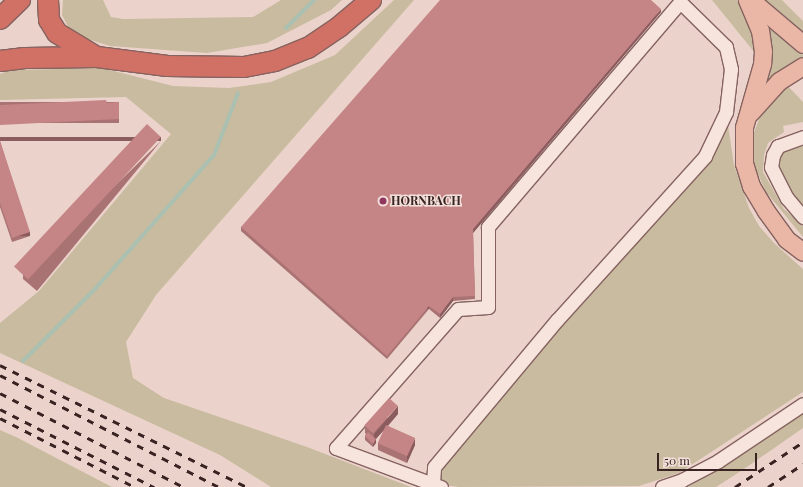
<!DOCTYPE html>
<style>
body{margin:0}
#map{position:relative;width:803px;height:487px;overflow:hidden;background:#ebd3cb;font-family:"Playfair Display",serif}
div>[style]{position:absolute}
.green>*{inset:0;background:#c9bb9f}
.stream>*{height:4px;margin:-2px;padding:0 2px;transform-origin:2px;border-radius:2px;background:#abc0b0}
.roads{filter:drop-shadow(1px 0 #866360) drop-shadow(-1px 0 #866360) drop-shadow(0 1px #866360) drop-shadow(0 -1px #866360)}
.minor>*{height:13px;margin:-6.5px;padding:0 6.5px;transform-origin:6.5px;border-radius:6.5px;background:#f6e4dd}
.major>*{height:17px;margin:-8.5px;padding:0 8.5px;transform-origin:8.5px;border-radius:8.5px;background:#eab7a7}
.highway>*{height:20px;margin:-10px;padding:0 10px;transform-origin:10px;border-radius:10px;background:#d17165}
.rail>*{height:3px;margin-top:-1.5px;transform-origin:0;background:repeating-linear-gradient(90deg,#382322 0 7px,transparent 0 14px)}
.wall>*{inset:0;background:#a97273;transform-origin:0 0}
.shaded-wall>*{inset:0;background:#8a5c5e;transform-origin:0 0}
.building>*{inset:0;background:#c58486;transform-origin:0 0}
.dots>*{width:11px;height:11px;translate:-50% -50%;box-sizing:border-box;border:2px solid #f3e0da;border-radius:50%}
span{translate:-50% -50%;white-space:nowrap;text-align:center;line-height:1.15;-webkit-text-stroke:3px #f3e0da;paint-order:stroke}
.poi-label{font-size:12px;color:#382322;font-weight:700}
.left{translate:0 -50%;text-align:left}
.scale{position:absolute;left:657px;top:453px;width:100px;height:18px;box-sizing:border-box;border:2px solid #382322;border-top:0;padding-left:5px;font-size:12px;line-height:14px;white-space:nowrap;color:#382322;-webkit-text-stroke:3px #f3e0da;paint-order:stroke}
</style>
<div id="map">
<div class="green">
<i style="clip-path:polygon(63px 0,103px 0,111px 17px,123px 19px,253px 17px,281px 0,342px 0,331px 10px,267px 43px,207px 53px,110px 46px,72px 34px,62px 15px)"></i>
<i style="clip-path:polygon(394px 0,414px 0,156px 295px,126px 342px,133px 378px,164px 398px,307px 447px,411px 487px,271px 487px,220px 455px,0 353px,0 323px,39px 291px,171px 134px,126px 97px,0 100px,0 74px,11px 70px,102px 68px,173px 86px,229px 88px,271px 82px,335px 55px)"></i>
<i style="clip-path:polygon(712px 0,737px 0,740px 3px,752px 25px,755px 53px)"></i>
<i style="clip-path:polygon(760px 0,782px 0,803px 21px,803px 38px)"></i>
<i style="clip-path:polygon(769px 28px,803px 53px,803px 60px,763px 88px)"></i>
<i style="clip-path:polygon(785px 83px,803px 102px,803px 122px,783px 126px,784px 132px,768px 143px,764px 155px,763px 172px,784px 209px,803px 226px,803px 237px,766px 192px,753px 163px,753px 135px,760px 117px,770px 97px)"></i>
<i style="clip-path:polygon(726px 112px,734px 165px,749px 208px,759px 226px,775px 244px,803px 269px,803px 392px,679px 473px,639px 486px,458px 487px,433px 483px,434px 467px,705px 156px)"></i>
<i style="clip-path:polygon(803px 146px,803px 209px,778px 171px,778px 160px,783px 152px)"></i>
<i style="clip-path:polygon(803px 414px,803px 428px,741px 471px,716px 487px,688px 487px)"></i>
<i style="clip-path:polygon(0 430px,16px 437px,112px 487px,0 487px)"></i>
</div>
<div class="stream">
<i style="left:286px;top:28px;width:40px;rotate:-45deg"></i>
<i style="left:23px;top:361px;width:102px;rotate:-45deg"></i>
<i style="left:95px;top:289px;width:179px;rotate:-48.4deg"></i>
<i style="left:214px;top:155px;width:66px;rotate:-68.8deg"></i>
</div>
<div class="roads">
<div class="minor">
<i style="left:803px;top:137px;width:27px;rotate:160deg"></i>
<i style="left:778px;top:146px;width:10px;rotate:119deg"></i>
<i style="left:773px;top:155px;width:12px;rotate:99deg"></i>
<i style="left:771px;top:167px;width:35px;rotate:63deg"></i>
<i style="left:787px;top:198px;width:25px;rotate:50deg"></i>
<i style="left:433px;top:483px;width:16px;rotate:-86deg"></i>
<i style="left:434px;top:467px;width:192px;rotate:-50.1deg"></i>
<i style="left:557px;top:320px;width:221px;rotate:-47.9deg"></i>
<i style="left:705px;top:156px;width:49px;rotate:-64.5deg"></i>
<i style="left:726px;top:112px;width:43px;rotate:-83.4deg"></i>
<i style="left:731px;top:69px;width:23px;rotate:-103deg"></i>
<i style="left:726px;top:47px;width:64px;rotate:-135.6deg"></i>
<i style="left:680px;top:2px;width:296px;rotate:130.5deg"></i>
<i style="left:488px;top:227px;width:80px;rotate:90deg"></i>
<i style="left:488px;top:307px;width:30px;rotate:176deg"></i>
<i style="left:458px;top:309px;width:185px;rotate:131.3deg"></i>
<i style="left:336px;top:448px;width:112px;rotate:20.4deg"></i>
<i style="left:662px;top:487px;width:21px;rotate:-19deg"></i>
<i style="left:682px;top:480px;width:41px;rotate:-27.8deg"></i>
<i style="left:718px;top:461px;width:102px;rotate:-33.8deg"></i>
</div>
<div class="major">
<i style="left:747px;top:0;width:33px;rotate:67deg"></i>
<i style="left:760px;top:30px;width:21px;rotate:82deg"></i>
<i style="left:763px;top:51px;width:13px;rotate:94deg"></i>
<i style="left:762px;top:64px;width:66px;rotate:105.9deg"></i>
<i style="left:744px;top:127px;width:36px;rotate:90deg"></i>
<i style="left:744px;top:163px;width:24px;rotate:73deg"></i>
<i style="left:751px;top:186px;width:29px;rotate:59deg"></i>
<i style="left:766px;top:211px;width:34px;rotate:54deg"></i>
<i style="left:786px;top:239px;width:21px;rotate:37deg"></i>
<i style="left:751px;top:0;width:68px;rotate:40.2deg"></i>
<i style="left:750px;top:113px;width:43px;rotate:-47.8deg"></i>
<i style="left:779px;top:81px;width:28px;rotate:-32deg"></i>
</div>
<div class="highway">
<i style="left:48px;top:0;width:20px;rotate:87deg"></i>
<i style="left:49px;top:20px;width:15px;rotate:58deg"></i>
<i style="left:57px;top:33px;width:44px;rotate:31.2deg"></i>
<i style="left:0;top:19px;width:28px;rotate:-44deg"></i>
<i style="left:0;top:61px;width:25px;rotate:-7deg"></i>
<i style="left:25px;top:58px;width:72px;rotate:-0.8deg"></i>
<i style="left:97px;top:57px;width:71px;rotate:7.3deg"></i>
<i style="left:167px;top:66px;width:77px;rotate:0.7deg"></i>
<i style="left:244px;top:67px;width:32px;rotate:-11deg"></i>
<i style="left:275px;top:61px;width:35px;rotate:-22deg"></i>
<i style="left:308px;top:48px;width:37px;rotate:-34deg"></i>
<i style="left:339px;top:27px;width:42px;rotate:-40.2deg"></i>
</div>
</div>
<div class="rail">
<i style="left:0;top:365px;width:275px;rotate:26.3deg"></i>
<i style="left:0;top:375px;width:246px;rotate:27.1deg"></i>
<i style="left:0;top:393px;width:207px;rotate:27.1deg"></i>
<i style="left:0;top:409px;width:173px;rotate:26.9deg"></i>
<i style="left:0;top:418px;width:152px;rotate:27.1deg"></i>
<i style="left:735px;top:487px;width:82px;rotate:-33.5deg"></i>
<i style="left:768px;top:487px;width:42px;rotate:-33.3deg"></i>
</div>
<div class="wall">
<i style="clip-path:polygon(661px 12px,473px 233px,475px 299px,453px 301px,440px 318px,429px 309px,387px 359px,241px 231px,241px 227px)"></i>
<i style="left:119px;top:102px;width:21px;height:119px;rotate:90deg"></i>
<i style="clip-path:polygon(0 141px,30px 236px,12px 242px,0 207px)"></i>
<i style="clip-path:polygon(161px 141px,37px 291px,23px 279px,23px 275px)"></i>
<i style="clip-path:polygon(398px 414px,388px 426px,415px 445px,407px 463px,378px 450px,378px 443px,384px 430px,376px 439px,376px 443px,373px 447px,365px 440px,365px 436px,366px 434px,365px 433px,365px 426px)"></i>
</div>
<div class="shaded-wall">
<i style="clip-path:polygon(661px 9px,661px 12px,473px 233px,473px 229px)"></i>
<i style="left:161px;top:137px;width:4px;height:195px;rotate:90deg"></i>
<i style="left:30px;top:232px;width:4px;height:19px;rotate:90deg"></i>
<i style="clip-path:polygon(453px 297px,453px 301px,440px 318px,440px 314px)"></i>
<i style="left:429px;top:306px;width:3px;height:65px;rotate:90deg"></i>
<i style="clip-path:polygon(398px 406px,398px 414px,374px 441px,374px 434px)"></i>
<i style="clip-path:polygon(415px 438px,415px 445px,407px 463px,407px 456px)"></i>
<i style="clip-path:polygon(376px 439px,376px 443px,373px 447px,373px 444px)"></i>
</div>
<div class="building">
<i style="clip-path:polygon(440px 0,651px 0,661px 9px,473px 229px,475px 296px,453px 297px,440px 314px,429px 306px,387px 356px,241px 227px)"></i>
<i style="clip-path:polygon(106px 100px,107px 103px,119px 102px,119px 119px,0 125px,0 105px)"></i>
<i style="left:147px;top:124px;width:19px;height:195px;rotate:43deg"></i>
<i style="clip-path:polygon(0 141px,30px 232px,12px 238px,0 203px)"></i>
<i style="left:389px;top:398px;width:12px;height:37px;rotate:42deg"></i>
<i style="left:386px;top:425px;width:32px;height:20px;rotate:24deg"></i>
<i style="clip-path:polygon(368px 432px,376px 439px,373px 444px,365px 436px)"></i>
</div>
<div class="dots">
<i style="left:383px;top:201px;background:#90365f"></i>
</div>
<div class="poi-label">
<span class="left" style="left:391px;top:201px">HORNBACH</span>
</div>
<div class="scale">50 m</div>
</div>
